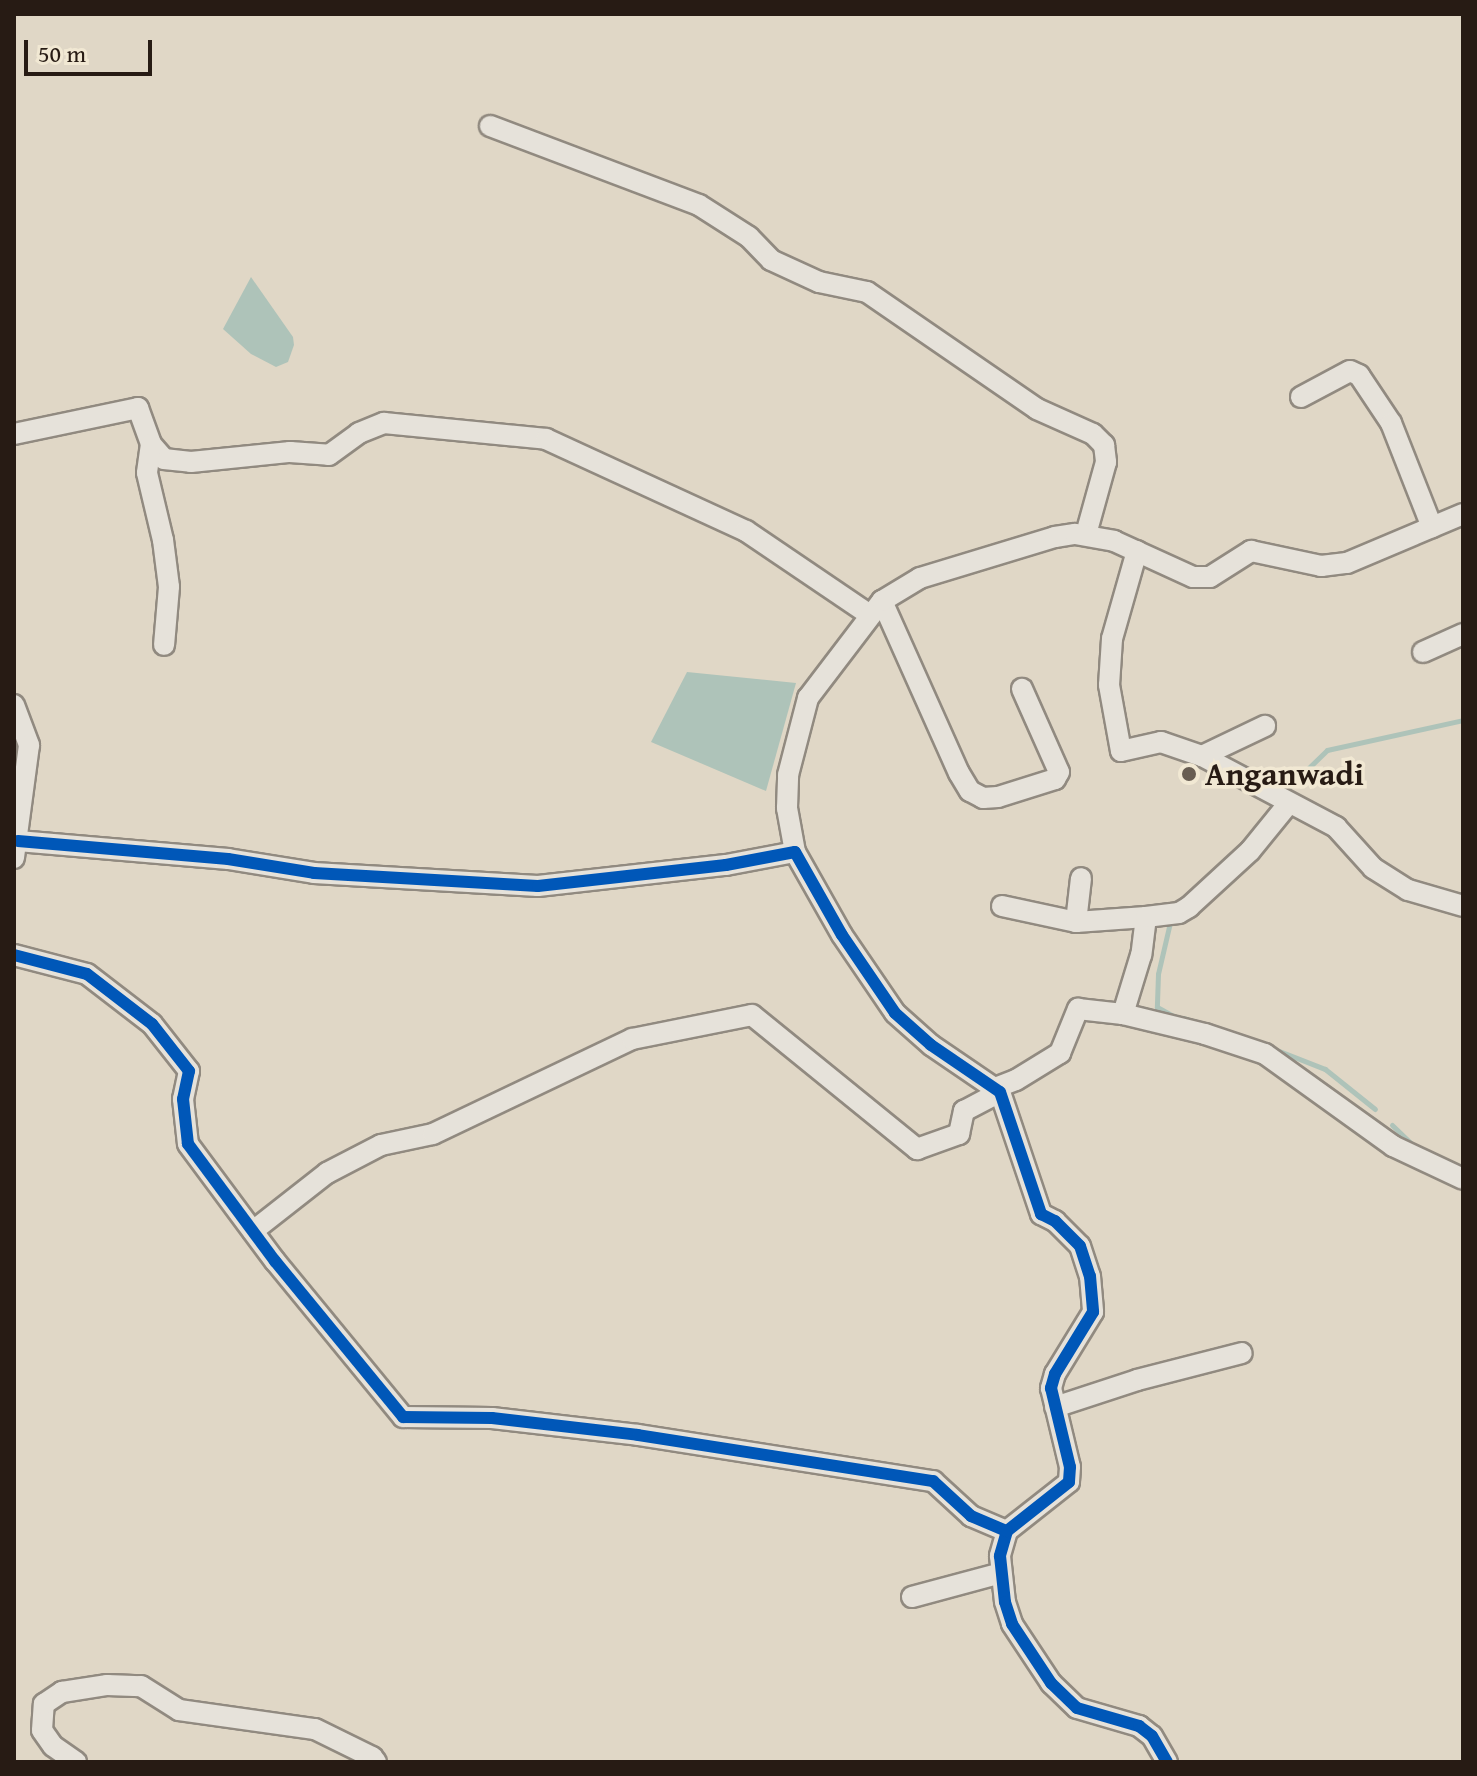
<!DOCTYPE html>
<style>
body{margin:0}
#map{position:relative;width:1477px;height:1776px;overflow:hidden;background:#e0d7c6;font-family:"Gentium Book Plus",serif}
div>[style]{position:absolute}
.water>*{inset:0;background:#aec3b9}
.stream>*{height:5px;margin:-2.5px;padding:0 2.5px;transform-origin:2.5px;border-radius:2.5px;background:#aec3b9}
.roads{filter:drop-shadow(2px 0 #918a80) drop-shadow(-2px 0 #918a80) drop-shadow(0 2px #918a80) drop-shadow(0 -2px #918a80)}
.street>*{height:20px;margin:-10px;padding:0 10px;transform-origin:10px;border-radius:10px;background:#e6e2da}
.cycleway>*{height:12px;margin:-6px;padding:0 6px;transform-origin:6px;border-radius:6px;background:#0057b8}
.dots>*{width:22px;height:22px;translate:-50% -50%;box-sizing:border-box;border:4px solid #f1e8d3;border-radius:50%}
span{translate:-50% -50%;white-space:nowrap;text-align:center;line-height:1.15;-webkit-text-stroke:7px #f1e8d3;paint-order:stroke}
.poi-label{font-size:32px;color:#271b14;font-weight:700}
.left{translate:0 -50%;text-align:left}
.frame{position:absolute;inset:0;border:16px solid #271b14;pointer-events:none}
.scale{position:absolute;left:24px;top:40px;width:128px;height:36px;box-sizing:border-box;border:4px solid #271b14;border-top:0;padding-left:10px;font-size:24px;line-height:28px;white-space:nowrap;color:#271b14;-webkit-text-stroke:6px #f1e8d3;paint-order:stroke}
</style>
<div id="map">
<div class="water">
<i style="clip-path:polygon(251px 277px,293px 337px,294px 345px,288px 362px,276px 367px,251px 354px,223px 329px)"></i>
<i style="clip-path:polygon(687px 672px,796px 683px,766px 791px,651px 742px)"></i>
</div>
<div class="stream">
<i style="left:1286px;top:790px;width:57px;rotate:-44.3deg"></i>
<i style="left:1327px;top:750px;width:139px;rotate:-12.4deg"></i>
<i style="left:1171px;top:918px;width:57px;rotate:103.1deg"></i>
<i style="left:1158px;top:974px;width:33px;rotate:92deg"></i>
<i style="left:1157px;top:1007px;width:18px;rotate:29deg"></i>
<i style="left:1183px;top:1018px;width:54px;rotate:17.1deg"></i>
<i style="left:1274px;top:1049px;width:55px;rotate:21.4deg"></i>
<i style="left:1325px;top:1069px;width:64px;rotate:38.7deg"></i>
<i style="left:1392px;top:1125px;width:30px;rotate:44deg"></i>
</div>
<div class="roads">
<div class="street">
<i style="left:490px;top:126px;width:223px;rotate:20.7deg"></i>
<i style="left:699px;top:205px;width:59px;rotate:32.6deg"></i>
<i style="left:749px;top:237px;width:32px;rotate:46deg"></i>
<i style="left:771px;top:260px;width:53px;rotate:24.6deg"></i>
<i style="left:819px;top:282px;width:49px;rotate:11.8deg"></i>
<i style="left:867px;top:292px;width:206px;rotate:34.5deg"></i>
<i style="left:1037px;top:409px;width:61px;rotate:24.1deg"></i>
<i style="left:1093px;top:434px;width:16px;rotate:45deg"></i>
<i style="left:1104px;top:445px;width:17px;rotate:83deg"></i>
<i style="left:1106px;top:462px;width:75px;rotate:105.5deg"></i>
<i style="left:1301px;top:397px;width:55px;rotate:-28deg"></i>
<i style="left:1350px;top:371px;width:10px;rotate:24deg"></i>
<i style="left:1359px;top:375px;width:58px;rotate:56.3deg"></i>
<i style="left:1391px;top:423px;width:112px;rotate:68.5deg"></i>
<i style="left:14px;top:434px;width:127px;rotate:-11.8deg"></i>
<i style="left:138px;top:408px;width:38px;rotate:70deg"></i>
<i style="left:151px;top:444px;width:20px;rotate:49deg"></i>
<i style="left:164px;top:459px;width:27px;rotate:6deg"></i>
<i style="left:191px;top:462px;width:100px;rotate:-5.8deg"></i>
<i style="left:290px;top:452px;width:39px;rotate:4deg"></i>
<i style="left:329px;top:455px;width:37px;rotate:-36deg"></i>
<i style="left:359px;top:433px;width:27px;rotate:-22deg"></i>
<i style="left:384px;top:423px;width:163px;rotate:5.6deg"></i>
<i style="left:546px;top:439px;width:220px;rotate:24.7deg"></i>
<i style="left:746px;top:531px;width:150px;rotate:34.1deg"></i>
<i style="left:151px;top:444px;width:29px;rotate:98deg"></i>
<i style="left:147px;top:473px;width:69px;rotate:76.6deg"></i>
<i style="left:163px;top:540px;width:47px;rotate:82.7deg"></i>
<i style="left:169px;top:587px;width:58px;rotate:94.9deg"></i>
<i style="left:1137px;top:551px;width:91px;rotate:105.9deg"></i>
<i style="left:1112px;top:639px;width:46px;rotate:93.7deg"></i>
<i style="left:1109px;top:685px;width:67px;rotate:79.7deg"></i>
<i style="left:1121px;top:751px;width:41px;rotate:-12.7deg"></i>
<i style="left:1161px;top:742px;width:43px;rotate:18.9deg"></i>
<i style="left:1202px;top:756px;width:152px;rotate:27.9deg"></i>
<i style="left:1336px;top:827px;width:55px;rotate:47.9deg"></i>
<i style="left:1373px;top:868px;width:41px;rotate:32.2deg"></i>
<i style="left:1408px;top:890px;width:57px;rotate:16.2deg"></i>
<i style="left:882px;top:601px;width:188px;rotate:65.9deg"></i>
<i style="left:959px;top:773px;width:21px;rotate:59deg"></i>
<i style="left:970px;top:791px;width:15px;rotate:28deg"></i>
<i style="left:983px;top:798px;width:15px;rotate:-4deg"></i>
<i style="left:998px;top:797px;width:60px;rotate:-17.5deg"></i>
<i style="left:1055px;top:779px;width:8px;rotate:-60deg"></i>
<i style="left:1059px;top:772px;width:91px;rotate:-114deg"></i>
<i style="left:1423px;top:652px;width:44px;rotate:-24.2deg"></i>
<i style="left:14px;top:705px;width:43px;rotate:69.4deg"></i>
<i style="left:29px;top:745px;width:114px;rotate:97.6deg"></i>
<i style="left:1202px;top:756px;width:70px;rotate:-25.5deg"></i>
<i style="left:18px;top:841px;width:211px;rotate:4.9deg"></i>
<i style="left:228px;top:859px;width:87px;rotate:9.2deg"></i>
<i style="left:314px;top:873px;width:224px;rotate:3.3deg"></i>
<i style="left:538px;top:886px;width:189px;rotate:-6.4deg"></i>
<i style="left:726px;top:865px;width:70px;rotate:-10.7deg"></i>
<i style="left:795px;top:852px;width:95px;rotate:60.5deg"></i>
<i style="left:842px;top:935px;width:94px;rotate:55.8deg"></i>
<i style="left:895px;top:1013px;width:48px;rotate:41.6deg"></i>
<i style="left:931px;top:1045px;width:83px;rotate:34.3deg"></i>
<i style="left:1000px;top:1092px;width:129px;rotate:71.4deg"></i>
<i style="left:1041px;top:1214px;width:16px;rotate:27deg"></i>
<i style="left:1055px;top:1221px;width:35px;rotate:45deg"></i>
<i style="left:1080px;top:1246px;width:32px;rotate:72deg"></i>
<i style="left:1090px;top:1276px;width:36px;rotate:85deg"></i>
<i style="left:1093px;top:1312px;width:73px;rotate:121.5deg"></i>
<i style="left:1055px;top:1374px;width:15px;rotate:106deg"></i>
<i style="left:1051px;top:1388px;width:81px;rotate:76.5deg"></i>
<i style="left:1070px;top:1467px;width:15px;rotate:94deg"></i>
<i style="left:1069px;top:1482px;width:79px;rotate:141.7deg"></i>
<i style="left:1007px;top:1531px;width:26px;rotate:106deg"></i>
<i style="left:1000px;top:1556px;width:46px;rotate:83.8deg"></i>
<i style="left:1005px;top:1602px;width:23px;rotate:72deg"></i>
<i style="left:1012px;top:1624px;width:71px;rotate:56.5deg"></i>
<i style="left:1051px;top:1683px;width:36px;rotate:44deg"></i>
<i style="left:1077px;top:1708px;width:65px;rotate:16.2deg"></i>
<i style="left:1139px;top:1726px;width:16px;rotate:38deg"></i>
<i style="left:1152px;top:1736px;width:30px;rotate:60deg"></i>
<i style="left:795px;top:852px;width:45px;rotate:-100.3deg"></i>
<i style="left:787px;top:808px;width:33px;rotate:-88deg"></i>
<i style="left:788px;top:775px;width:80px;rotate:-75.4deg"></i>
<i style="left:808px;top:698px;width:122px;rotate:-52.7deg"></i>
<i style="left:882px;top:601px;width:44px;rotate:-31.2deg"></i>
<i style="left:920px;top:578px;width:141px;rotate:-16.9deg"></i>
<i style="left:1055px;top:537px;width:20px;rotate:-9deg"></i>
<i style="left:1075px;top:534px;width:40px;rotate:10deg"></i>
<i style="left:1114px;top:541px;width:87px;rotate:24.5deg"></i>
<i style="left:1193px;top:577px;width:17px"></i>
<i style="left:1210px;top:577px;width:49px;rotate:-32.4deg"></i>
<i style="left:1251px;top:551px;width:72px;rotate:12.1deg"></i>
<i style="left:1321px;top:566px;width:26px;rotate:-7deg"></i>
<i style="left:1347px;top:563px;width:126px;rotate:-22.9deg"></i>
<i style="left:1002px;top:906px;width:76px;rotate:12.2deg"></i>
<i style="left:1076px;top:922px;width:70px;rotate:-4.1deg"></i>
<i style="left:1146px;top:917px;width:38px;rotate:97deg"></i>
<i style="left:1141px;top:955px;width:62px;rotate:107deg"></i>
<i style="left:1123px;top:1014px;width:84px;rotate:13.7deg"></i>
<i style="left:1205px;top:1034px;width:63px;rotate:18.4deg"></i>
<i style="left:1265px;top:1054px;width:158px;rotate:35.7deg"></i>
<i style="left:1393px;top:1146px;width:77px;rotate:25.2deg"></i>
<i style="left:1146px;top:917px;width:33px;rotate:-7deg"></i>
<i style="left:1179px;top:913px;width:12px;rotate:-31deg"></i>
<i style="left:1189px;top:907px;width:83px;rotate:-42.6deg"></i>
<i style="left:1250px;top:851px;width:62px;rotate:-50.9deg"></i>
<i style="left:1076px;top:922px;width:44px;rotate:-83.5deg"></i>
<i style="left:14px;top:955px;width:75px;rotate:14.6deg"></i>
<i style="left:87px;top:974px;width:82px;rotate:37.6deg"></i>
<i style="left:152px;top:1024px;width:60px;rotate:51.8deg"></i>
<i style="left:189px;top:1071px;width:29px;rotate:102deg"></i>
<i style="left:183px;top:1099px;width:45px;rotate:83.7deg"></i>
<i style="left:188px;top:1144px;width:146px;rotate:53.4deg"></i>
<i style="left:275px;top:1261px;width:202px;rotate:50.6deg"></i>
<i style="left:403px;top:1417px;width:89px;rotate:0.6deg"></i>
<i style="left:492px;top:1418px;width:147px;rotate:6.6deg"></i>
<i style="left:638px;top:1435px;width:299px;rotate:8.9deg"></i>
<i style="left:933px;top:1481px;width:52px;rotate:42.6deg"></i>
<i style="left:971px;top:1516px;width:39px;rotate:23deg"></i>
<i style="left:995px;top:1088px;width:22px;rotate:-21deg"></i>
<i style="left:1016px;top:1080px;width:52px;rotate:-31.5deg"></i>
<i style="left:1060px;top:1053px;width:48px;rotate:-67.8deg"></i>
<i style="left:1078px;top:1009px;width:45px;rotate:6.3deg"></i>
<i style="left:253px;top:1231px;width:94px;rotate:-38.1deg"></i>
<i style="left:327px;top:1173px;width:61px;rotate:-27.4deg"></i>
<i style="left:381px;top:1145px;width:53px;rotate:-11.9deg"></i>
<i style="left:433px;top:1134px;width:221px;rotate:-25.5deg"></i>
<i style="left:632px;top:1039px;width:122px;rotate:-11.3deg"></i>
<i style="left:752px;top:1015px;width:213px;rotate:39.1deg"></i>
<i style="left:917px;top:1149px;width:45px;rotate:-19.7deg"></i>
<i style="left:959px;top:1134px;width:24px;rotate:-78deg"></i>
<i style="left:964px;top:1111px;width:41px;rotate:-27.8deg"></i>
<i style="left:1055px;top:1407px;width:86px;rotate:-18.2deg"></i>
<i style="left:1137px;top:1380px;width:108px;rotate:-14.4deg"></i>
<i style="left:912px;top:1597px;width:92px;rotate:-15.1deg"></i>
<i style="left:76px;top:1762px;width:28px;rotate:-145deg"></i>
<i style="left:53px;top:1746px;width:19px;rotate:-125deg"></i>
<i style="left:42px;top:1730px;width:26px;rotate:-86deg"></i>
<i style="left:44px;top:1704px;width:22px;rotate:-34deg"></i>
<i style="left:62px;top:1692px;width:46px;rotate:-8.8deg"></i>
<i style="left:107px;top:1685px;width:34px;rotate:2deg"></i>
<i style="left:141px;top:1686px;width:45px;rotate:32.3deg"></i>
<i style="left:179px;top:1710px;width:137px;rotate:8deg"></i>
<i style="left:315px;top:1729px;width:64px;rotate:26.2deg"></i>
<i style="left:372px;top:1757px;width:6px;rotate:51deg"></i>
</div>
</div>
<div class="cycleway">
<i style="left:18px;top:841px;width:211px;rotate:4.9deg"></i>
<i style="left:228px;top:859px;width:87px;rotate:9.2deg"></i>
<i style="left:314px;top:873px;width:224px;rotate:3.3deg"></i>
<i style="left:538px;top:886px;width:189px;rotate:-6.4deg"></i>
<i style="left:726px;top:865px;width:70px;rotate:-10.7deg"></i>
<i style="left:795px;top:852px;width:95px;rotate:60.5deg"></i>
<i style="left:842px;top:935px;width:94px;rotate:55.8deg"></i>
<i style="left:895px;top:1013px;width:48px;rotate:41.6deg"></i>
<i style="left:931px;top:1045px;width:83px;rotate:34.3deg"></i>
<i style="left:1000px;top:1092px;width:129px;rotate:71.4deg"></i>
<i style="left:1041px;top:1214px;width:16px;rotate:27deg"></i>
<i style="left:1055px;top:1221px;width:35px;rotate:45deg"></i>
<i style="left:1080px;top:1246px;width:32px;rotate:72deg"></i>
<i style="left:1090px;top:1276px;width:36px;rotate:85deg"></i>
<i style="left:1093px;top:1312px;width:73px;rotate:121.5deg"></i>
<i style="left:1055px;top:1374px;width:15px;rotate:106deg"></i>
<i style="left:1051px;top:1388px;width:81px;rotate:76.5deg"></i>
<i style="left:1070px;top:1467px;width:15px;rotate:94deg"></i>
<i style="left:1069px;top:1482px;width:79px;rotate:141.7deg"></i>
<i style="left:1007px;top:1531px;width:26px;rotate:106deg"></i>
<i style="left:1000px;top:1556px;width:46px;rotate:83.8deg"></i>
<i style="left:1005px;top:1602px;width:23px;rotate:72deg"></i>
<i style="left:1012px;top:1624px;width:71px;rotate:56.5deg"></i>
<i style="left:1051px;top:1683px;width:36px;rotate:44deg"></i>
<i style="left:1077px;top:1708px;width:65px;rotate:16.2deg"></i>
<i style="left:1139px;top:1726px;width:16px;rotate:38deg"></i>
<i style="left:1152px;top:1736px;width:30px;rotate:60deg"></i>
<i style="left:14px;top:955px;width:75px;rotate:14.6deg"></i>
<i style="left:87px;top:974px;width:82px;rotate:37.6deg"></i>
<i style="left:152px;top:1024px;width:60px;rotate:51.8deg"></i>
<i style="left:189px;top:1071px;width:29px;rotate:102deg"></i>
<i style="left:183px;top:1099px;width:45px;rotate:83.7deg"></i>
<i style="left:188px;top:1144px;width:146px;rotate:53.4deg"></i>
<i style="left:275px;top:1261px;width:202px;rotate:50.6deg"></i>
<i style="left:403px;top:1417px;width:89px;rotate:0.6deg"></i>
<i style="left:492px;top:1418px;width:147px;rotate:6.6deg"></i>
<i style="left:638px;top:1435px;width:299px;rotate:8.9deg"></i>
<i style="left:933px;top:1481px;width:52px;rotate:42.6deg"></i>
<i style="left:971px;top:1516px;width:39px;rotate:23deg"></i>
</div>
<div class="dots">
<i style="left:1189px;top:774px;background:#685d52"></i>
</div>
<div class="poi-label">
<span class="left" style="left:1205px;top:774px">Anganwadi</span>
</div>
<div class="frame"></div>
<div class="scale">50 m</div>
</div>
